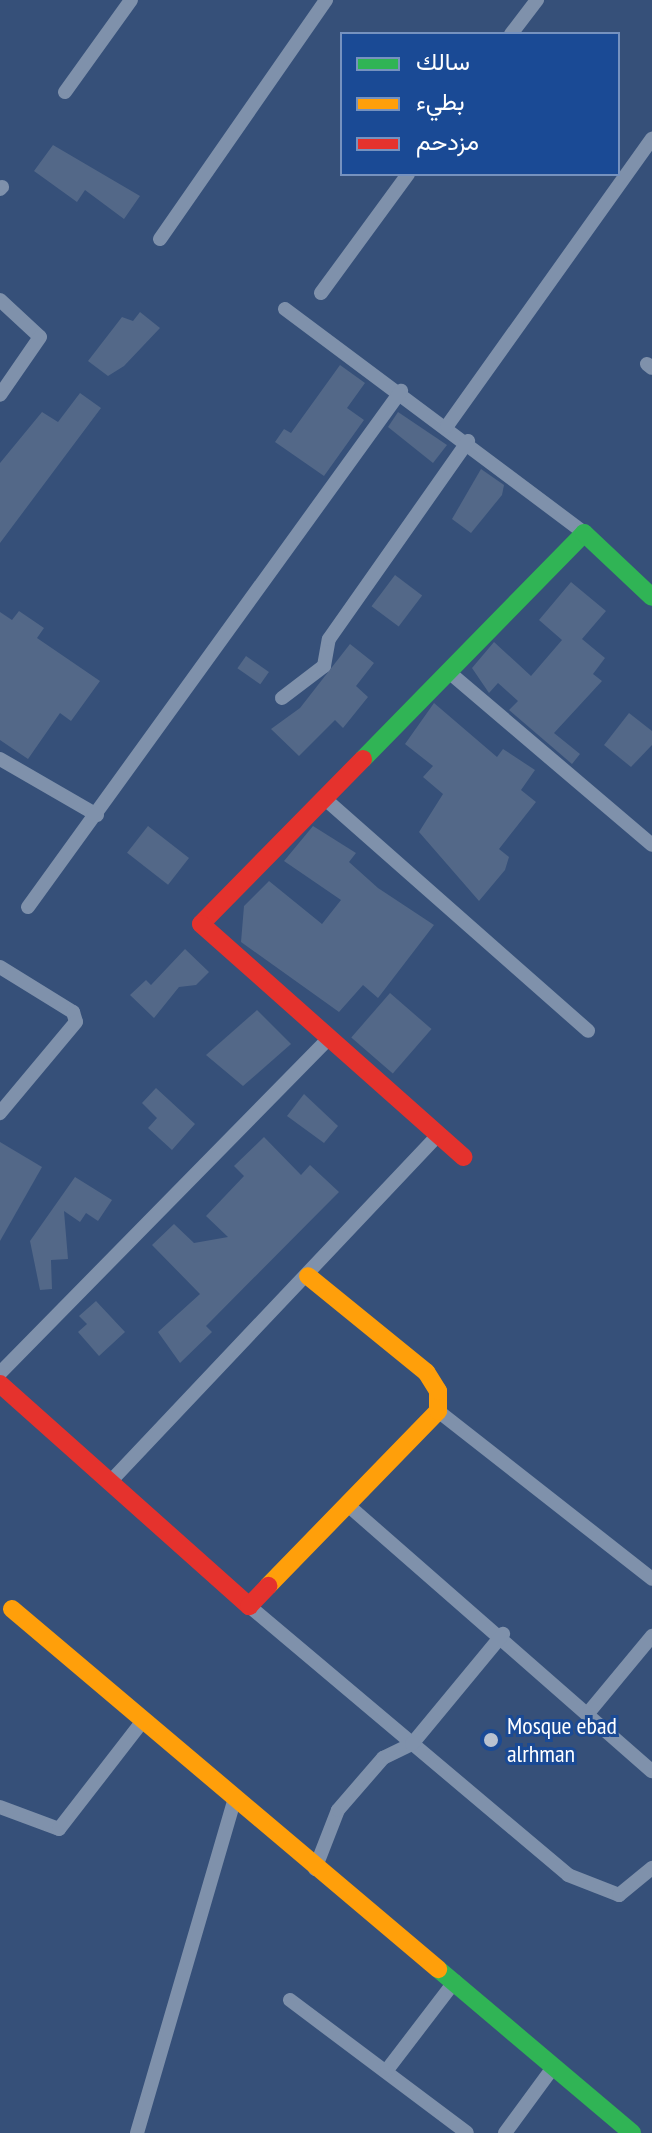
<!DOCTYPE html>
<meta charset="utf-8">
<style>
body{margin:0}
#map{position:relative;width:652px;height:2133px;overflow:hidden;background:#365079;font-family:"PT Sans Narrow",Vazirmatn,sans-serif}
div>[style]{position:absolute}
.building>*{inset:0;background:#536888;transform-origin:0 0}
.street>*{height:14px;margin:-7px;padding:0 7px;transform-origin:7px;border-radius:7px;background:#7f91ab}
.fast>*{height:18px;margin:-9px;padding:0 9px;transform-origin:9px;border-radius:9px;background:#30b455}
.slow>*{height:18px;margin:-9px;padding:0 9px;transform-origin:9px;border-radius:9px;background:#ff9f0a}
.jam>*{height:18px;margin:-9px;padding:0 9px;transform-origin:9px;border-radius:9px;background:#e5322d}
.dots>*{width:22px;height:22px;translate:-50% -50%;box-sizing:border-box;border:4px solid #1a4a95;border-radius:50%}
span{translate:-50% -50%;white-space:nowrap;text-align:center;line-height:1.15;-webkit-text-stroke:6px #1a4a95;paint-order:stroke}
.poi-label{font-size:24px;color:#fff}
.left{translate:0 -50%;text-align:left}
.legend{position:absolute;left:340px;top:32px;width:280px;height:144px;box-sizing:border-box;background:#1a4a95;border:2px solid #7692bf;margin:0;padding:10px 14px;list-style:none;font-size:24px;color:#fff}
.legend li{display:flex;align-items:center;gap:16px;height:40px}
.legend b{width:40px;border:2px solid #7692bf}
</style>
<div id="map">
<div class="building">
<i style="clip-path:polygon(53px 145px,140px 196px,124px 219px,85px 190px,77px 202px,34px 171px)"></i>
<i style="clip-path:polygon(140px 312px,160px 328px,124px 366px,108px 376px,88px 361px,122px 317px,133px 321px)"></i>
<i style="clip-path:polygon(340px 365px,365px 383px,347px 408px,364px 420px,324px 476px,275px 442px,284px 429px,291px 433px)"></i>
<i style="clip-path:polygon(80px 393px,101px 408px,0 543px,0 463px,42px 412px,58px 422px)"></i>
<i style="clip-path:polygon(398px 412px,447px 445px,433px 463px,388px 427px)"></i>
<i style="clip-path:polygon(481px 469px,504px 485px,502px 495px,471px 533px,452px 519px)"></i>
<i style="left:395px;top:575px;width:34px;height:39px;rotate:37deg"></i>
<i style="clip-path:polygon(571px 582px,606px 611px,582px 639px,605px 658px,593px 674px,602px 681px,554px 733px,580px 754px,572px 764px,509px 710px,518px 701px,498px 683px,489px 693px,472px 668px,494px 642px,531px 676px,562px 640px,539px 620px)"></i>
<i style="clip-path:polygon(19px 611px,44px 628px,37px 638px,100px 681px,71px 721px,60px 713px,28px 759px,0 740px,0 612px,12px 620px)"></i>
<i style="clip-path:polygon(350px 644px,374px 663px,356px 686px,368px 697px,343px 728px,335px 720px,299px 756px,271px 729px,300px 708px)"></i>
<i style="left:246px;top:656px;width:28px;height:15px;rotate:35deg"></i>
<i style="clip-path:polygon(434px 703px,497px 757px,503px 749px,535px 770px,521px 790px,536px 802px,499px 849px,509px 857px,505px 870px,479px 901px,419px 832px,443px 794px,423px 777px,433px 766px,405px 744px)"></i>
<i style="clip-path:polygon(629px 713px,652px 731px,652px 745px,631px 767px,604px 745px)"></i>
<i style="left:148px;top:826px;width:52px;height:34px;rotate:38deg"></i>
<i style="clip-path:polygon(313px 826px,356px 853px,349px 862px,378px 888px,434px 925px,378px 998px,363px 985px,339px 1012px,241px 942px,244px 906px,269px 881px,322px 924px,341px 900px,284px 861px)"></i>
<i style="clip-path:polygon(185px 949px,209px 972px,196px 985px,179px 987px,154px 1018px,130px 995px,146px 980px,151px 985px)"></i>
<i style="left:390px;top:993px;width:55px;height:59px;rotate:41deg"></i>
<i style="clip-path:polygon(257px 1010px,291px 1044px,243px 1086px,206px 1055px)"></i>
<i style="clip-path:polygon(156px 1088px,195px 1124px,172px 1150px,148px 1128px,157px 1118px,142px 1103px)"></i>
<i style="clip-path:polygon(304px 1094px,338px 1126px,324px 1143px,287px 1116px)"></i>
<i style="clip-path:polygon(264px 1137px,301px 1175px,310px 1165px,339px 1192px,206px 1326px,212px 1332px,180px 1363px,158px 1332px,200px 1294px,152px 1245px,174px 1224px,194px 1243px,228px 1237px,206px 1216px,244px 1176px,234px 1166px)"></i>
<i style="clip-path:polygon(0 1142px,42px 1167px,0 1241px)"></i>
<i style="clip-path:polygon(75px 1177px,112px 1200px,98px 1221px,86px 1213px,80px 1222px,64px 1211px,68px 1259px,51px 1260px,52px 1289px,40px 1290px,30px 1241px)"></i>
<i style="clip-path:polygon(96px 1301px,125px 1332px,99px 1356px,78px 1332px,87px 1324px,79px 1316px)"></i>
</div>
<div class="street">
<i style="left:511px;top:34px;width:43px;rotate:-52.6deg"></i>
<i style="left:65px;top:92px;width:113px;rotate:-54.3deg"></i>
<i style="left:0;top:189px;width:3px;rotate:-45deg"></i>
<i style="left:160px;top:239px;width:291px;rotate:-55.2deg"></i>
<i style="left:321px;top:293px;width:147px;rotate:-53.8deg"></i>
<i style="left:0;top:300px;width:54px;rotate:42.8deg"></i>
<i style="left:40px;top:337px;width:70px;rotate:124.6deg"></i>
<i style="left:285px;top:309px;width:374px;rotate:36.8deg"></i>
<i style="left:647px;top:364px;width:6px;rotate:39deg"></i>
<i style="left:447px;top:426px;width:353px;rotate:-54.5deg"></i>
<i style="left:450px;top:673px;width:265px;rotate:40.4deg"></i>
<i style="left:282px;top:698px;width:53px;rotate:-37.3deg"></i>
<i style="left:324px;top:666px;width:27px;rotate:-80deg"></i>
<i style="left:329px;top:639px;width:242px;rotate:-54.9deg"></i>
<i style="left:0;top:759px;width:112px;rotate:30deg"></i>
<i style="left:324px;top:798px;width:352px;rotate:41.4deg"></i>
<i style="left:28px;top:907px;width:637px;rotate:-54.14deg"></i>
<i style="left:0;top:967px;width:86px;rotate:31.7deg"></i>
<i style="left:73px;top:1012px;width:10px;rotate:73deg"></i>
<i style="left:76px;top:1022px;width:119px;rotate:129.9deg"></i>
<i style="left:0;top:1373px;width:467px;rotate:-45.5deg"></i>
<i style="left:438px;top:1411px;width:272px;rotate:38.1deg"></i>
<i style="left:109px;top:1483px;width:479px;rotate:-46.6deg"></i>
<i style="left:350px;top:1507px;width:401px;rotate:41.2deg"></i>
<i style="left:249px;top:1606px;width:417px;rotate:40.1deg"></i>
<i style="left:568px;top:1875px;width:55px;rotate:21.4deg"></i>
<i style="left:619px;top:1895px;width:43px;rotate:-39.3deg"></i>
<i style="left:589px;top:1712px;width:99px;rotate:-50.3deg"></i>
<i style="left:0;top:1807px;width:63px;rotate:20.4deg"></i>
<i style="left:59px;top:1829px;width:135px;rotate:-52.2deg"></i>
<i style="left:315px;top:1869px;width:63px;rotate:-68.7deg"></i>
<i style="left:338px;top:1810px;width:69px;rotate:-49.1deg"></i>
<i style="left:383px;top:1758px;width:32px;rotate:-26deg"></i>
<i style="left:412px;top:1744px;width:143px;rotate:-50.4deg"></i>
<i style="left:290px;top:2000px;width:221px;rotate:36.9deg"></i>
<i style="left:387px;top:2070px;width:112px;rotate:-52.6deg"></i>
<i style="left:137px;top:2133px;width:345px;rotate:-73.7deg"></i>
<i style="left:505px;top:2133px;width:83px;rotate:-53.8deg"></i>
</div>
<div class="fast">
<i style="left:363px;top:759px;width:316px;rotate:-45.6deg"></i>
<i style="left:584px;top:533px;width:93px;rotate:43.3deg"></i>
<i style="left:438px;top:1969px;width:254px;rotate:40.2deg"></i>
</div>
<div class="slow">
<i style="left:268px;top:1586px;width:244px;rotate:-45.8deg"></i>
<i style="left:438px;top:1411px;width:20px;rotate:-90deg"></i>
<i style="left:438px;top:1391px;width:22px;rotate:-122deg"></i>
<i style="left:426px;top:1372px;width:152px;rotate:-140.9deg"></i>
<i style="left:12px;top:1609px;width:558px;rotate:40.2deg"></i>
</div>
<div class="jam">
<i style="left:363px;top:759px;width:231px;rotate:134.5deg"></i>
<i style="left:201px;top:924px;width:351px;rotate:41.6deg"></i>
<i style="left:0;top:1384px;width:334px;rotate:41.7deg"></i>
<i style="left:249px;top:1606px;width:28px;rotate:-46deg"></i>
</div>
<div class="dots">
<i style="left:491px;top:1740px;background:#b9c2d0"></i>
</div>
<div class="poi-label">
<span class="left" style="left:507px;top:1740px">Mosque ebad<br>alrhman</span>
</div>
<ul class="legend">
<li><b style="height:10px;background:#30b455"></b>سالك</li>
<li><b style="height:10px;background:#ff9f0a"></b>بطيء</li>
<li><b style="height:10px;background:#e5322d"></b>مزدحم</li>
</ul>
</div>
